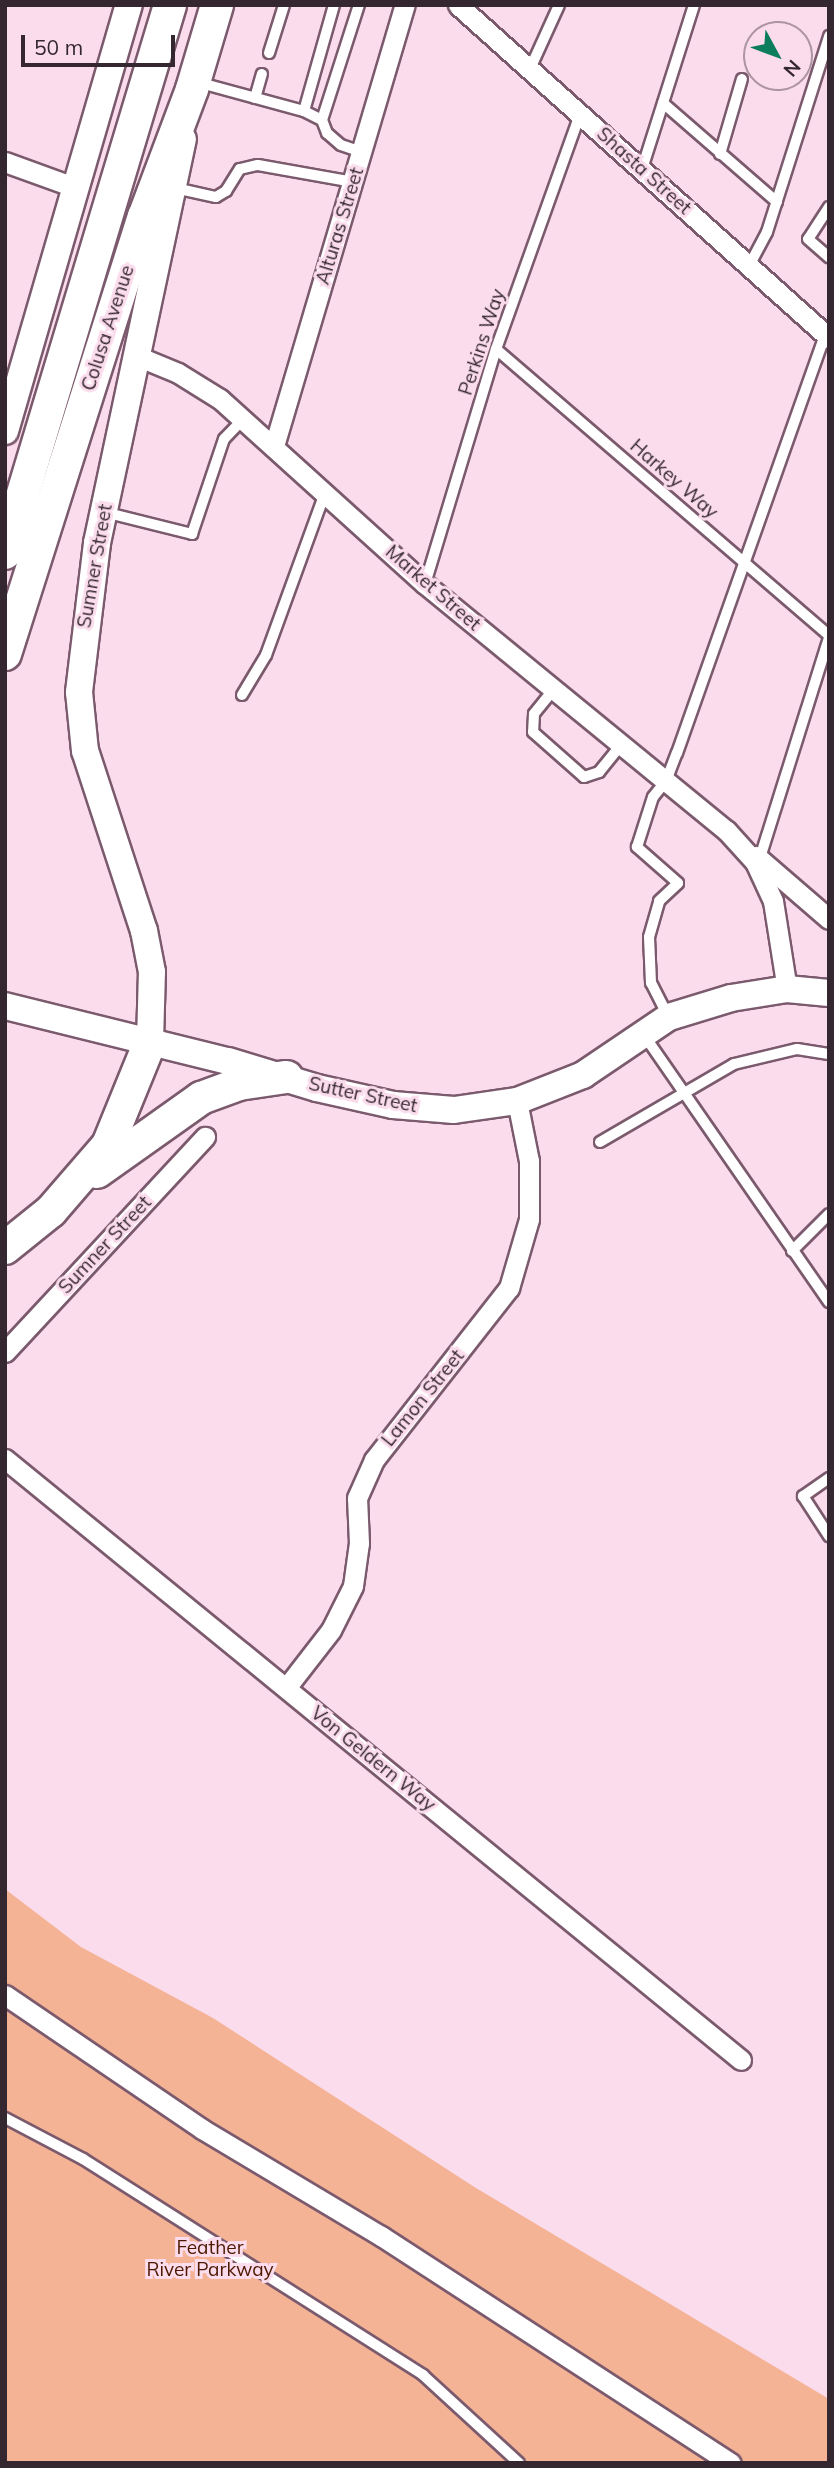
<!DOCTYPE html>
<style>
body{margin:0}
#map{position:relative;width:834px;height:2468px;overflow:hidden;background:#fbdcec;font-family:Mulish,sans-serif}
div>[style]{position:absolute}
.green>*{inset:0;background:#f5b396}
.roads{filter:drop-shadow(2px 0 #7b5a6d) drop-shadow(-2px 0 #7b5a6d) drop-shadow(0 2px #7b5a6d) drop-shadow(0 -2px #7b5a6d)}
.service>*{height:10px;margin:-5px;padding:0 5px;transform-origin:5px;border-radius:5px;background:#fff}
.minor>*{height:19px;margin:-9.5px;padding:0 9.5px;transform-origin:9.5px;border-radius:9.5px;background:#fff}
.secondary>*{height:26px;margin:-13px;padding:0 13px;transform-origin:13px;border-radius:13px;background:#fff}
.trunk>*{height:32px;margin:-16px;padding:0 16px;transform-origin:16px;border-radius:16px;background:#fff}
span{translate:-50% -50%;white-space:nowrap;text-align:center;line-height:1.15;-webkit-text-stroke:6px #fbdcec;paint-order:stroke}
.street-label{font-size:19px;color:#35272f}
.park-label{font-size:19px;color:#4c1800}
.frame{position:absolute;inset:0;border:7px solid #35272f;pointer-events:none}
.north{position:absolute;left:743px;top:21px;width:70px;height:70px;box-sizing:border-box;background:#fbdcec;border:2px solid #ac94a0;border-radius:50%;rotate:131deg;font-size:19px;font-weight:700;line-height:28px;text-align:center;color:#35272f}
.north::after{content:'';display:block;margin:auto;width:24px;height:32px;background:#0b7d5a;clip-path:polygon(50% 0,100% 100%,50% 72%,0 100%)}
.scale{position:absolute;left:21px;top:35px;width:154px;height:32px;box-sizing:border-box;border:4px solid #35272f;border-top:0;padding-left:9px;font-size:21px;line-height:24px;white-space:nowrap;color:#35272f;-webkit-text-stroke:5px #fbdcec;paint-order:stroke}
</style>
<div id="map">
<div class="green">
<i style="clip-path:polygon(5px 1889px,81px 1947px,213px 2018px,476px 2188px,829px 2399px,829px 2463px,5px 2463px)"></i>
</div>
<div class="roads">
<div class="service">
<i style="left:269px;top:53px;width:50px;rotate:-72.6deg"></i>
<i style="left:530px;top:69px;width:70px;rotate:-65.6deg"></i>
<i style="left:197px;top:82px;width:111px;rotate:15.2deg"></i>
<i style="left:304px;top:111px;width:20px;rotate:27deg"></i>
<i style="left:322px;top:120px;width:14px;rotate:69deg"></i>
<i style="left:327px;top:133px;width:18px;rotate:41deg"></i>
<i style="left:341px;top:145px;width:21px;rotate:19deg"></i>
<i style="left:255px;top:98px;width:25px;rotate:-74deg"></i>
<i style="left:663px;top:103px;width:151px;rotate:41deg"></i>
<i style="left:304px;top:111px;width:110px;rotate:-74.2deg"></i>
<i style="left:322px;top:120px;width:121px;rotate:-72.2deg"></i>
<i style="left:720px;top:154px;width:78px;rotate:-73.7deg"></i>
<i style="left:642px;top:169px;width:172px;rotate:-72.4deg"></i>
<i style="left:175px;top:188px;width:42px;rotate:12.4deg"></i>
<i style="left:216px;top:197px;width:12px;rotate:-31deg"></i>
<i style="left:226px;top:191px;width:26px;rotate:-58deg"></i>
<i style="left:240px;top:169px;width:18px;rotate:-13deg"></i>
<i style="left:258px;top:165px;width:97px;rotate:10.1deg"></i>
<i style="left:829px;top:207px;width:38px;rotate:123deg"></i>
<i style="left:808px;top:239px;width:28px;rotate:41deg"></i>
<i style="left:749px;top:266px;width:38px;rotate:-62deg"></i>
<i style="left:767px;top:232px;width:206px;rotate:-72.4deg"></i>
<i style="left:496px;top:349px;width:439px;rotate:40.7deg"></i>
<i style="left:104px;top:512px;width:91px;rotate:14deg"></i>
<i style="left:192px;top:534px;width:100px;rotate:-71.4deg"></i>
<i style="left:224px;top:439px;width:28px;rotate:-46deg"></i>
<i style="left:425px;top:584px;width:245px;rotate:-73.2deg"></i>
<i style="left:496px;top:349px;width:250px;rotate:-70.3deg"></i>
<i style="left:554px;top:689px;width:32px;rotate:129deg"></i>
<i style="left:534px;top:714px;width:18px;rotate:93deg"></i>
<i style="left:533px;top:732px;width:68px;rotate:41.4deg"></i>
<i style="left:584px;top:777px;width:16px;rotate:-18deg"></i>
<i style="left:599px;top:772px;width:36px;rotate:-51deg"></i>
<i style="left:242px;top:695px;width:47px;rotate:-59deg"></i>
<i style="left:266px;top:655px;width:172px;rotate:-70deg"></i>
<i style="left:759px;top:861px;width:234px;rotate:-72.6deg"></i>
<i style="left:668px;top:1016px;width:37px;rotate:-117deg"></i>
<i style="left:651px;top:983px;width:46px;rotate:-92.5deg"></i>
<i style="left:649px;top:937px;width:37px;rotate:-74deg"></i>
<i style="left:659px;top:901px;width:26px;rotate:-43deg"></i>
<i style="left:678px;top:883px;width:55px;rotate:-138.7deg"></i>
<i style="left:637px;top:847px;width:52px;rotate:-72.3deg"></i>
<i style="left:653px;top:797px;width:21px;rotate:-51deg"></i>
<i style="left:666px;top:781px;width:30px;rotate:-69deg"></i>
<i style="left:677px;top:753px;width:444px;rotate:-70.5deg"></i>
<i style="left:644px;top:1035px;width:325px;rotate:55.3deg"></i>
<i style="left:600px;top:1142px;width:155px;rotate:-30.2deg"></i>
<i style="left:734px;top:1064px;width:65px;rotate:-13.4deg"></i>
<i style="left:797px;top:1049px;width:32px;rotate:9deg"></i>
<i style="left:792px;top:1251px;width:52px;rotate:-45deg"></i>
<i style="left:829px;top:1478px;width:32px;rotate:145deg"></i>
<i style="left:803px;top:1496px;width:48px;rotate:57deg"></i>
<i style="left:5px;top:2118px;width:88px;rotate:27.7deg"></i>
<i style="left:83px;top:2159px;width:403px;rotate:32.4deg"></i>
<i style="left:423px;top:2375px;width:130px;rotate:42.5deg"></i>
</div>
<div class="minor">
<i style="left:458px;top:5px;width:499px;rotate:41.9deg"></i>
<i style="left:5px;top:162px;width:73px;rotate:19.9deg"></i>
<i style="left:137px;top:356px;width:44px;rotate:22.5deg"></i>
<i style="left:178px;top:373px;width:49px;rotate:31.8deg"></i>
<i style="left:220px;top:399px;width:276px;rotate:42.1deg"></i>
<i style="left:425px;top:584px;width:389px;rotate:39.3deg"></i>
<i style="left:726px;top:830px;width:43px;rotate:47.8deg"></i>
<i style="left:755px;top:862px;width:43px;rotate:65.2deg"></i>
<i style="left:773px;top:901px;width:89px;rotate:81deg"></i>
<i style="left:274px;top:446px;width:460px;rotate:-73.5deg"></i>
<i style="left:756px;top:856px;width:96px;rotate:40.8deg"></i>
<i style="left:5px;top:1352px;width:294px;rotate:-47.1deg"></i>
<i style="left:5px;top:1459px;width:950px;rotate:39.23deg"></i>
<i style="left:286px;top:1688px;width:73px;rotate:-52.2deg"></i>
<i style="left:331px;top:1630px;width:49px;rotate:-63.4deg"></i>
<i style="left:353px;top:1586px;width:43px;rotate:-82.1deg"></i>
<i style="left:359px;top:1543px;width:45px;rotate:-92.5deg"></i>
<i style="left:357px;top:1498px;width:42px;rotate:-65.9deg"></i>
<i style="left:374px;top:1460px;width:219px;rotate:-51.9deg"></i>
<i style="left:509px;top:1288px;width:72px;rotate:-73.8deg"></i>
<i style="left:529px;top:1219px;width:58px;rotate:-90deg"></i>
<i style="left:529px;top:1161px;width:61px;rotate:-101.3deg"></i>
<i style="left:5px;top:1995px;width:238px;rotate:34.2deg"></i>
<i style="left:202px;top:2129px;width:209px;rotate:30.9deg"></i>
<i style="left:381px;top:2236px;width:417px;rotate:33deg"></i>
</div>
<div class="secondary">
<i style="left:5px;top:431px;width:444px;rotate:-73.8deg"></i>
<i style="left:5px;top:1006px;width:230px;rotate:13.9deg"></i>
<i style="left:228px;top:1061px;width:93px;rotate:16.9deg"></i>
<i style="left:317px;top:1088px;width:78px;rotate:12.6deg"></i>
<i style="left:393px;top:1105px;width:61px;rotate:4.7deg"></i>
<i style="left:454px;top:1110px;width:64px;rotate:-8.1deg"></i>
<i style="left:517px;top:1101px;width:71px;rotate:-21.5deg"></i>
<i style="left:583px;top:1075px;width:104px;rotate:-34deg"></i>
<i style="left:669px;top:1017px;width:65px;rotate:-17deg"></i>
<i style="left:731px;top:998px;width:57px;rotate:-9.1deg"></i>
<i style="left:787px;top:989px;width:42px;rotate:5.4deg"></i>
<i style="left:150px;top:1042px;width:70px;rotate:-88.4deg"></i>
<i style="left:152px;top:972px;width:42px;rotate:-101deg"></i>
<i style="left:144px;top:931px;width:189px;rotate:-108.1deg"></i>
<i style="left:85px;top:751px;width:59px;rotate:-95.8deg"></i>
<i style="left:79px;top:692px;width:150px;rotate:-83.1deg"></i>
<i style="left:97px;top:543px;width:413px;rotate:-78deg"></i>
</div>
<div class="trunk">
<i style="left:5px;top:553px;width:572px;rotate:-73.24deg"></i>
<i style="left:5px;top:654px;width:459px;rotate:-72.4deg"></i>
<i style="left:144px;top:217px;width:137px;rotate:-69.4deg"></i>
<i style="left:192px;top:89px;width:88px;rotate:-73.4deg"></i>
<i style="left:97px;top:1172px;width:128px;rotate:-35.4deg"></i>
<i style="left:201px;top:1098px;width:40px;rotate:-20.2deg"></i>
<i style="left:239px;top:1084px;width:48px;rotate:-8.5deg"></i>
<i style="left:5px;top:1248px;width:59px;rotate:-38.8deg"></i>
<i style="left:51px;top:1211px;width:87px;rotate:-49.2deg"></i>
<i style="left:108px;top:1145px;width:111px;rotate:-67.8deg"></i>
</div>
</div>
<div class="street-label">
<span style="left:644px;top:171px;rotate:42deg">Shasta Street</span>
<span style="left:340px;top:226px;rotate:-73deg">Alturas Street</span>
<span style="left:108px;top:328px;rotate:-72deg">Colusa Avenue</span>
<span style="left:482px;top:342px;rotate:-72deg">Perkins Way</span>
<span style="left:674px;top:479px;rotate:41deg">Harkey Way</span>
<span style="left:95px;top:566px;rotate:-80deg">Sumner Street</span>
<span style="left:433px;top:588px;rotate:41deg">Market Street</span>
<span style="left:363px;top:1095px;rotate:12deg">Sutter Street</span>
<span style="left:105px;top:1245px;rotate:-47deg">Sumner Street</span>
<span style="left:423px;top:1398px;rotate:-51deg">Lamon Street</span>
<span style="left:373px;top:1759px;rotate:39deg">Von Geldern Way</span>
</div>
<div class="park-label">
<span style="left:210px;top:2259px">Feather<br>River Parkway</span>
</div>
<div class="frame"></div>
<div class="north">N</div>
<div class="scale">50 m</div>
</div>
